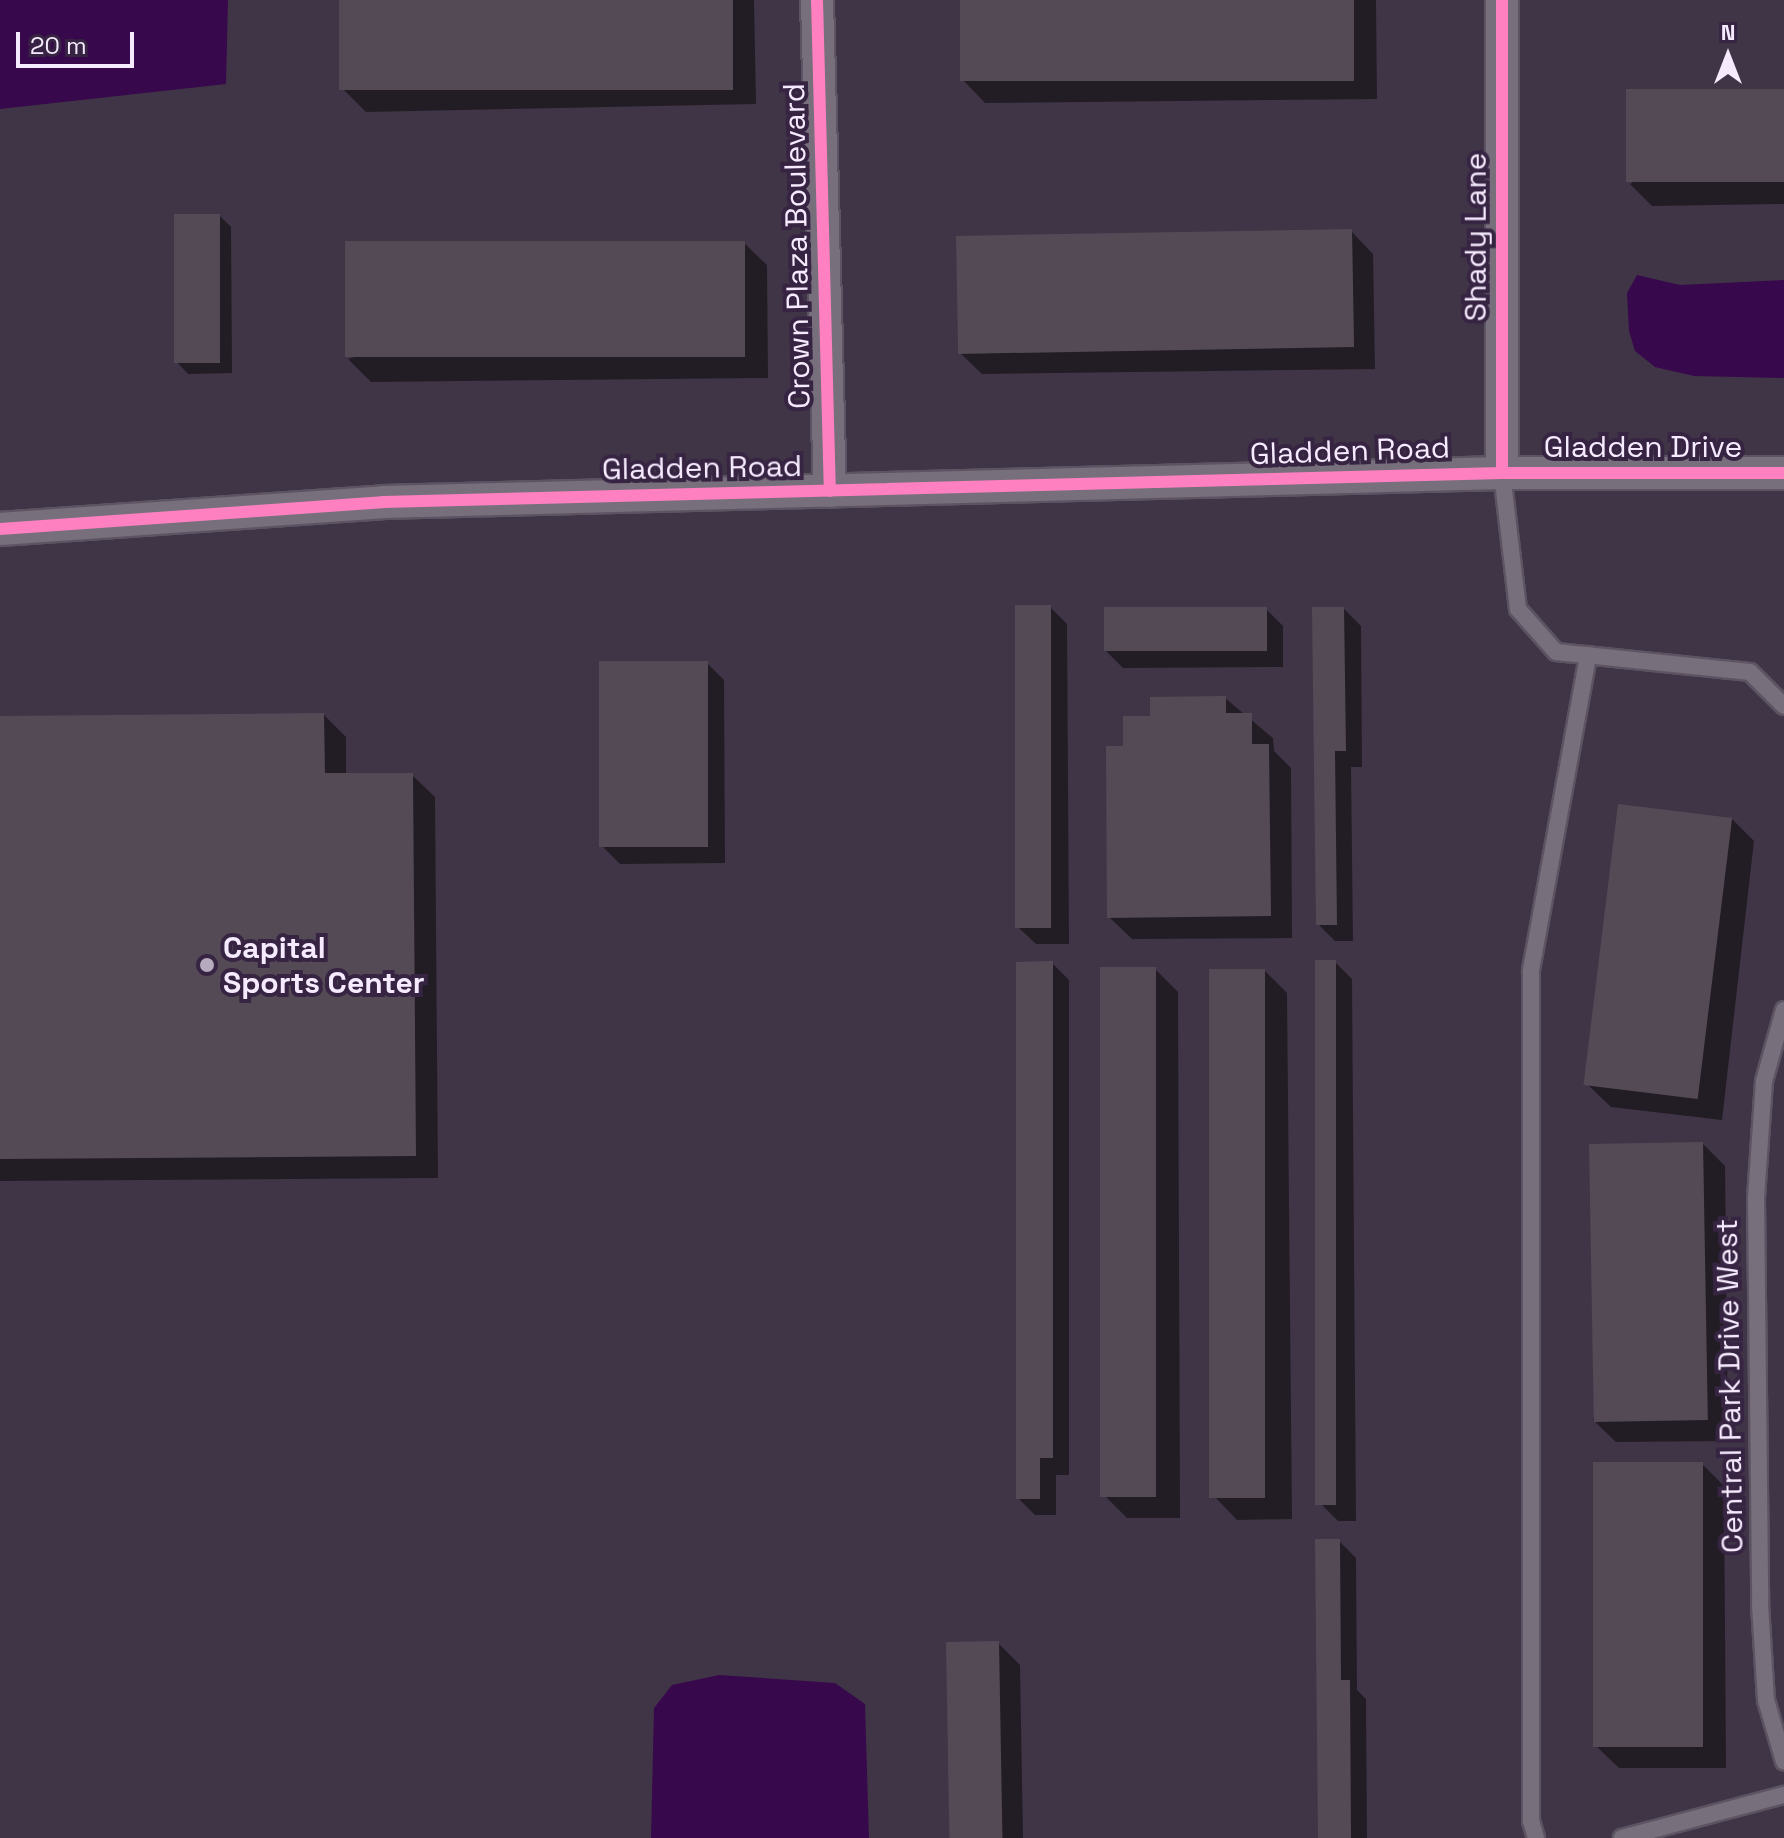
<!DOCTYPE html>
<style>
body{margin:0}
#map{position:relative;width:1784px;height:1838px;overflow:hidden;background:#403546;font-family:"Space Grotesk",sans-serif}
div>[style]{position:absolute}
.water>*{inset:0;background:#38084d}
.shadow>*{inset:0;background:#0007}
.building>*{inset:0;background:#544a56;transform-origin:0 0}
.roads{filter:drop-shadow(2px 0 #5c5462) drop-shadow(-2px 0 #5c5462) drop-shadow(0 2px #5c5462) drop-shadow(0 -2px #5c5462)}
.lane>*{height:16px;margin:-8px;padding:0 8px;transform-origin:8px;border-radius:8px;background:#776f7c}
.street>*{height:32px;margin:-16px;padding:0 16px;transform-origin:16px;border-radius:16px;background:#776f7c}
.cycleway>*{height:12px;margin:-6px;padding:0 6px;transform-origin:6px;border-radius:6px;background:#ff80c0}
.dots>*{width:22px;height:22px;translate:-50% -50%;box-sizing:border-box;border:4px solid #362442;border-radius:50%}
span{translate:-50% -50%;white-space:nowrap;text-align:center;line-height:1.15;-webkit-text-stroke:8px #362442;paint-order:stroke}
.street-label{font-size:30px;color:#f6ebfe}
.poi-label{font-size:30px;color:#f6ebfe;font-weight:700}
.left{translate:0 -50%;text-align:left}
.north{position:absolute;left:1688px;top:16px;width:80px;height:80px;-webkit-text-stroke:6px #362442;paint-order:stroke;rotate:0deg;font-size:22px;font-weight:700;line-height:32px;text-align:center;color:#f6ebfe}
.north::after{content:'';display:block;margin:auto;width:28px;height:36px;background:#f6ebfe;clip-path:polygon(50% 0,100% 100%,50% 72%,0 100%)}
.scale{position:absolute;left:16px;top:32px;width:118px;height:36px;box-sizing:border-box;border:4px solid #f6ebfe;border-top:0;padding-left:10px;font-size:24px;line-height:28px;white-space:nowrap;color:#f6ebfe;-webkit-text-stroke:6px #362442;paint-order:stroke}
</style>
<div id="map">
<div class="water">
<i style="clip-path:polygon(0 0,228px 0,226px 84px,0 109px)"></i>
<i style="clip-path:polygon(1637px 275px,1680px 285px,1784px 280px,1784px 378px,1694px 376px,1655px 367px,1635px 351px,1629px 331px,1627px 293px)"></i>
<i style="clip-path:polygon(719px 1675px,835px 1683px,865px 1704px,869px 1838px,651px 1838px,654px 1708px,672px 1685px)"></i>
</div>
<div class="shadow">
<i style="clip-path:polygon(341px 0,754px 0,756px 104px,366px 112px,343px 89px)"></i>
<i style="clip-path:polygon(962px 0,1376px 0,1377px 99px,985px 103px,963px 80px)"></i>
<i style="clip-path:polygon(1784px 91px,1784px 204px,1652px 206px,1630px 184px)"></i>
<i style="clip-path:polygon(220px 216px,231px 227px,232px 373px,188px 374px,177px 362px)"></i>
<i style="clip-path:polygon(1351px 231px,1373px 254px,1375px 369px,982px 374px,959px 352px)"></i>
<i style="clip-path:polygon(744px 243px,767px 265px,768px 378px,371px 382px,348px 359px)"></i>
<i style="clip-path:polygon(1050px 607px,1067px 624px,1069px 944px,1036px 944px,1019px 928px)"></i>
<i style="clip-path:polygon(1266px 609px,1283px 626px,1283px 667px,1123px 668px,1106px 651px)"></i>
<i style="clip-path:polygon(1344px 609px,1361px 626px,1362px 767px,1351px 767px,1353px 941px,1335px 941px,1318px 924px)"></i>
<i style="clip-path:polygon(707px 663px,724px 680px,725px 863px,620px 864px,603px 847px)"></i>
<i style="clip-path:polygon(1225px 698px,1273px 738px,1274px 751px,1291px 768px,1292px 938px,1132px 939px,1109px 917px,1125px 748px,1152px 718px)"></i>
<i style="clip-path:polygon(324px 715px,346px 737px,346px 775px,412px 775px,435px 797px,438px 1178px,0 1181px,0 718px)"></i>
<i style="clip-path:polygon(1732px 819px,1754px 841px,1722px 1120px,1611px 1107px,1588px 1085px)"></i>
<i style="clip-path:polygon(1335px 962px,1352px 979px,1356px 1521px,1338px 1521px,1321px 1504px)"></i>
<i style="clip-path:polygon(1052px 963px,1069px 980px,1069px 1475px,1056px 1475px,1056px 1515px,1035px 1515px,1018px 1498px)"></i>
<i style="clip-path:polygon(1155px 969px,1178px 992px,1180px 1518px,1127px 1518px,1105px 1496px)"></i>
<i style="clip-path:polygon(1265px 971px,1287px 993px,1292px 1519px,1237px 1520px,1215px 1497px)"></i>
<i style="clip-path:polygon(1703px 1144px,1725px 1166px,1728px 1441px,1616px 1442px,1593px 1420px)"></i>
<i style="clip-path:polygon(1702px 1464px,1724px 1486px,1726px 1768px,1619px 1768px,1596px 1746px)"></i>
<i style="clip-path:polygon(1339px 1541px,1356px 1558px,1357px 1690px,1366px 1699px,1367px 1838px,1320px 1838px)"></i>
<i style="clip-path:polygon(998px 1643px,1020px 1665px,1023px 1838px,951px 1838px)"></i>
</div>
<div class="building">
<i style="left:339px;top:0;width:394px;height:90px"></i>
<i style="left:960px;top:0;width:394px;height:81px"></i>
<i style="left:1784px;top:89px;width:93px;height:158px;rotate:90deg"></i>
<i style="left:174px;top:214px;width:46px;height:149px"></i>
<i style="left:1352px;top:229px;width:118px;height:396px;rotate:89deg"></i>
<i style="left:745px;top:241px;width:116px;height:400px;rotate:90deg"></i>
<i style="left:1051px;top:605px;width:323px;height:36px;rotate:90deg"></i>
<i style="left:1267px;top:607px;width:44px;height:163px;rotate:90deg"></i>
<i style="clip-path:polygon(1312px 607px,1344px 607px,1346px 751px,1335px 751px,1337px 925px,1316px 925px)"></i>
<i style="left:708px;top:661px;width:186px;height:109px;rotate:90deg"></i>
<i style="clip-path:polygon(1226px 696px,1226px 713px,1252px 713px,1252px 744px,1269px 744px,1271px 916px,1107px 918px,1106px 746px,1123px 746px,1123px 716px,1150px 716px,1150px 697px)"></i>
<i style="clip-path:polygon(324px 713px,325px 773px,413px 773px,416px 1156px,0 1159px,0 716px)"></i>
<i style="left:1618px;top:804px;width:115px;height:283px;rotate:7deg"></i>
<i style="left:1315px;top:960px;width:21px;height:545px"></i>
<i style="clip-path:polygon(1053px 961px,1053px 1458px,1040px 1458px,1040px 1499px,1016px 1499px,1016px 962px)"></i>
<i style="left:1156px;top:967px;width:530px;height:56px;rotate:90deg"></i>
<i style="left:1209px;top:969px;width:56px;height:529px"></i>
<i style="left:1703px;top:1142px;width:278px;height:114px;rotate:89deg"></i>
<i style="left:1593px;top:1462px;width:110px;height:285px"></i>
<i style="clip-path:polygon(1315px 1539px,1340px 1539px,1341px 1680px,1350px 1680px,1351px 1838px,1318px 1838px)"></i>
<i style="left:999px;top:1641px;width:197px;height:53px;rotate:89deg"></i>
</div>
<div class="roads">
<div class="lane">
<i style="left:1502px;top:473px;width:137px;rotate:83.3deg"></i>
<i style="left:1518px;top:609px;width:57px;rotate:48.5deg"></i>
<i style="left:1556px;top:652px;width:195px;rotate:5.9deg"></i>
<i style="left:1750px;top:672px;width:48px;rotate:45deg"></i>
<i style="left:1784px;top:1010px;width:74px;rotate:105.7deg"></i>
<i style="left:1764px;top:1081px;width:117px;rotate:93.9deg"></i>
<i style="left:1756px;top:1198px;width:407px;rotate:89.4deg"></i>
<i style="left:1760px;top:1605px;width:95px;rotate:86.4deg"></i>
<i style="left:1766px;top:1700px;width:64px;rotate:73.6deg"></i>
<i style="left:1536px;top:1838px;width:18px;rotate:-106deg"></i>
<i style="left:1531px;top:1821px;width:851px;rotate:-90deg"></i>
<i style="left:1531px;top:970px;width:320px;rotate:-79.7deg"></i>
<i style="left:1622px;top:1838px;width:168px;rotate:-14.9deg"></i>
</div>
<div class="street">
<i style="left:817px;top:0;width:491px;rotate:88.5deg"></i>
<i style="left:1502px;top:0;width:473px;rotate:90deg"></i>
<i style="left:0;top:529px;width:384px;rotate:-4deg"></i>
<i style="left:383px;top:502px;width:1119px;rotate:-1.48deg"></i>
<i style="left:1502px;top:473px;width:282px"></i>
</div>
</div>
<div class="cycleway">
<i style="left:817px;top:0;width:491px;rotate:88.5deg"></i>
<i style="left:1502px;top:0;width:473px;rotate:90deg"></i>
<i style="left:0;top:529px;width:384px;rotate:-4deg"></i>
<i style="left:383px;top:502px;width:1119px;rotate:-1.48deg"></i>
<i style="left:1502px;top:473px;width:282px"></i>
</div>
<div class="dots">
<i style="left:207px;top:965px;background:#b6abbe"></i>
</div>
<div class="street-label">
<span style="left:1476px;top:237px;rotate:-90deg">Shady Lane</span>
<span style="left:797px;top:246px;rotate:-91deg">Crown Plaza Boulevard</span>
<span style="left:1643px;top:447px">Gladden Drive</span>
<span style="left:1350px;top:451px;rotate:-2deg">Gladden Road</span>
<span style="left:702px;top:468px;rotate:-1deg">Gladden Road</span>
<span style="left:1730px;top:1386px;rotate:-91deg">Central Park Drive West</span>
</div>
<div class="poi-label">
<span class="left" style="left:223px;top:965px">Capital<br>Sports Center</span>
</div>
<div class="north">N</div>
<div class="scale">20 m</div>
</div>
